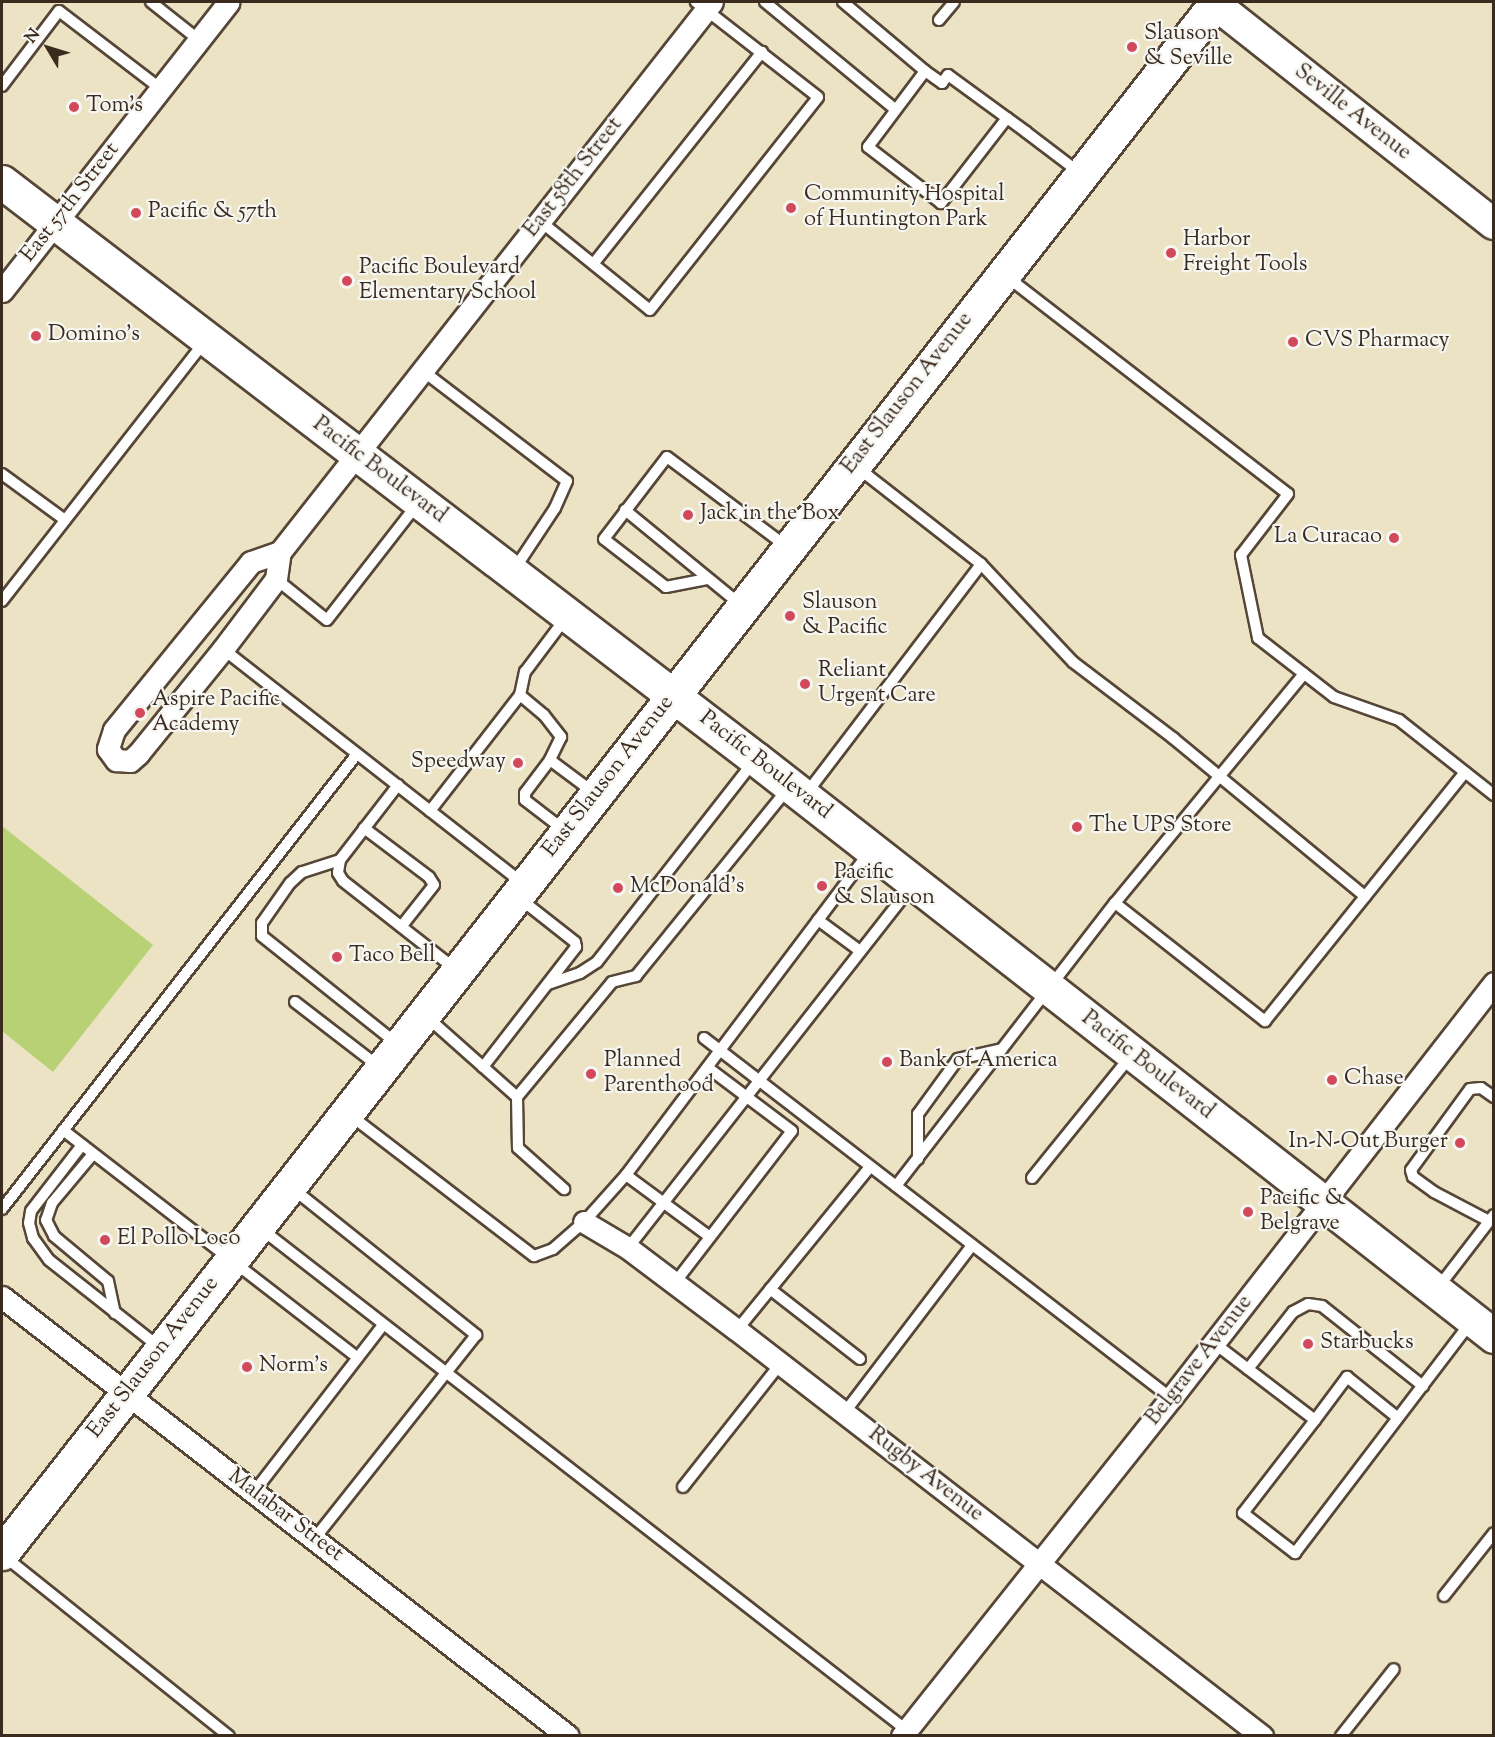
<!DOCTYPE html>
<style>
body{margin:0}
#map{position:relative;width:1495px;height:1737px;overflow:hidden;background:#ece3c5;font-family:"Sorts Mill Goudy",serif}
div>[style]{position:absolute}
.green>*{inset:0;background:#b9d175}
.roads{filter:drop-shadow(2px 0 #564637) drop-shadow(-2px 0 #564637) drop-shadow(0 2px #564637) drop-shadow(0 -2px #564637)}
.lane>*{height:10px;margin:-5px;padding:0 5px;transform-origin:5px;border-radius:5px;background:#fff}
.street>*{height:21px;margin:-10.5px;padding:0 10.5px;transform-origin:10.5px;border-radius:10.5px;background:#fff}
.secondary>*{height:30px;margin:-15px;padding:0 15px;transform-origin:15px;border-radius:15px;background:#fff}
.primary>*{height:33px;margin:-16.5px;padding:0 16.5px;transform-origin:16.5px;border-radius:16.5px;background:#fff}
.dots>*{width:16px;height:16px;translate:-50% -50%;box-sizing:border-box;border:3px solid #f6f6f2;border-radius:50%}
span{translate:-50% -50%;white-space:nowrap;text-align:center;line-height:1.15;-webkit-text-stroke:4.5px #f6f6f2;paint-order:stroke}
.poi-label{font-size:22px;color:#3b2a1e}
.left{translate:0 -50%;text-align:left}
.right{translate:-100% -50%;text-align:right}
.street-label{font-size:22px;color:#3b2a1e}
.frame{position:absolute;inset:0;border:3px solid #3b2a1e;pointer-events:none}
.north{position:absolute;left:18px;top:18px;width:60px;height:60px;-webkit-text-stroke:4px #f6f6f2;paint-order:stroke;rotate:308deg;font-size:16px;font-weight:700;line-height:24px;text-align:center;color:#3b2a1e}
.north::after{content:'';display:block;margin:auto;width:21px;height:27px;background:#3b2a1e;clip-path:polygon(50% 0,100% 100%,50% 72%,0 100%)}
</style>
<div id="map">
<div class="green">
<i style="clip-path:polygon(2px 826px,153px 945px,53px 1072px,2px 1031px)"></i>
</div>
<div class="roads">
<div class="lane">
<i style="left:151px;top:2px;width:61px;rotate:38.4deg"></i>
<i style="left:765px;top:2px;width:168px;rotate:39.5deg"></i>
<i style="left:843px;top:2px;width:107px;rotate:40.1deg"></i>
<i style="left:939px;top:20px;width:23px;rotate:-50deg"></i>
<i style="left:2px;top:86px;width:94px;rotate:-52.8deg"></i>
<i style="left:59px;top:11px;width:128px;rotate:37.4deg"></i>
<i style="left:1007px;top:118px;width:108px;rotate:127.8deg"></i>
<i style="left:941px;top:203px;width:92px;rotate:-142.5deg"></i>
<i style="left:868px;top:147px;width:95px;rotate:-53.1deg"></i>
<i style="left:925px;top:71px;width:21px;rotate:35deg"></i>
<i style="left:942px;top:83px;width:10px;rotate:-53deg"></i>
<i style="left:948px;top:75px;width:73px;rotate:36.1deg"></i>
<i style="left:1007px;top:118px;width:24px;rotate:36deg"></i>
<i style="left:1026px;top:132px;width:68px;rotate:37.2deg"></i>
<i style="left:540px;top:221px;width:141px;rotate:39deg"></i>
<i style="left:650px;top:310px;width:271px;rotate:-51.7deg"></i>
<i style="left:818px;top:97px;width:155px;rotate:-142.1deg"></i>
<i style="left:594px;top:263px;width:270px;rotate:-51.5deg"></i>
<i style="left:1006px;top:276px;width:356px;rotate:37.7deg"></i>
<i style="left:1288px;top:494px;width:77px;rotate:127.6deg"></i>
<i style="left:1241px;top:555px;width:85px;rotate:78.4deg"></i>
<i style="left:1258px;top:638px;width:96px;rotate:37.8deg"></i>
<i style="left:1334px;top:697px;width:69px;rotate:19.5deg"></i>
<i style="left:1399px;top:720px;width:121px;rotate:38.3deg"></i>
<i style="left:423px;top:371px;width:181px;rotate:37.4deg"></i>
<i style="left:567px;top:481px;width:30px;rotate:114deg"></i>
<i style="left:555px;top:508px;width:74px;rotate:123.5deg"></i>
<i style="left:2px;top:474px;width:78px;rotate:36.1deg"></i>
<i style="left:625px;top:510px;width:150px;rotate:39.3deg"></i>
<i style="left:981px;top:564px;width:134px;rotate:46.8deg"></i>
<i style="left:1073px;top:662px;width:126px;rotate:37.2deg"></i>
<i style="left:1173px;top:738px;width:249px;rotate:39.5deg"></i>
<i style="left:276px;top:579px;width:65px;rotate:38.8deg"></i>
<i style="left:327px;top:620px;width:148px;rotate:-52.1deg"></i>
<i style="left:707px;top:579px;width:42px;rotate:169deg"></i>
<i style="left:666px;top:587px;width:78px;rotate:-142.3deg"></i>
<i style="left:604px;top:539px;width:103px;rotate:-52.5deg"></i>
<i style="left:667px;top:457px;width:149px;rotate:36.8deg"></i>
<i style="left:2px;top:601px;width:330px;rotate:-52deg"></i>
<i style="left:223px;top:649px;width:380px;rotate:38deg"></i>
<i style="left:520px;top:695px;width:31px;rotate:40deg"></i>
<i style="left:544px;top:715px;width:28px;rotate:52deg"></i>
<i style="left:561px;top:737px;width:25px;rotate:116deg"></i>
<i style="left:550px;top:760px;width:41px;rotate:127.1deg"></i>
<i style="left:525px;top:793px;width:7px;rotate:90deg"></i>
<i style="left:525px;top:800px;width:49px;rotate:37.6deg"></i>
<i style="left:550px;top:760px;width:54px;rotate:36.7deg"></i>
<i style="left:398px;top:785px;width:95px;rotate:127.7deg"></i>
<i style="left:340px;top:860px;width:13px;rotate:99deg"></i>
<i style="left:338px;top:873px;width:9px;rotate:58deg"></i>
<i style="left:343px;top:881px;width:141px;rotate:38.1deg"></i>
<i style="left:806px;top:794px;width:289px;rotate:-52.7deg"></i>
<i style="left:981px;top:564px;width:156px;rotate:-142deg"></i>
<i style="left:430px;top:811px;width:147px;rotate:-52.2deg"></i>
<i style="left:520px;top:695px;width:24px;rotate:-78deg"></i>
<i style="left:525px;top:672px;width:66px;rotate:-53deg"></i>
<i style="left:364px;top:828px;width:81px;rotate:37deg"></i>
<i style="left:429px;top:877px;width:9px;rotate:58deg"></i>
<i style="left:434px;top:885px;width:53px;rotate:128.2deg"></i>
<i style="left:340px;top:860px;width:40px;rotate:162deg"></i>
<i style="left:302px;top:872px;width:16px;rotate:137deg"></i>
<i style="left:290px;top:883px;width:49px;rotate:125deg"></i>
<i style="left:262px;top:923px;width:13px;rotate:90deg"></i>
<i style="left:262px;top:936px;width:171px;rotate:38.6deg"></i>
<i style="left:1115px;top:903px;width:191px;rotate:38.2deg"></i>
<i style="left:1265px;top:1021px;width:319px;rotate:-51.2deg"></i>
<i style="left:818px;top:920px;width:52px;rotate:36.4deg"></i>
<i style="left:548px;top:984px;width:34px;rotate:-19deg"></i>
<i style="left:580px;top:973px;width:20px;rotate:-33deg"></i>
<i style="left:597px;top:962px;width:255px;rotate:-52deg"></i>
<i style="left:295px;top:1002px;width:105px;rotate:37.6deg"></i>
<i style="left:427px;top:1017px;width:120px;rotate:41.6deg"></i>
<i style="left:517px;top:1097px;width:51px;rotate:88.9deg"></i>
<i style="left:518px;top:1148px;width:62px;rotate:41.7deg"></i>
<i style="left:704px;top:1038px;width:590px;rotate:37.63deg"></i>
<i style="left:483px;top:1067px;width:152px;rotate:-52.2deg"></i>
<i style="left:576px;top:947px;width:5px;rotate:-101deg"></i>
<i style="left:575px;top:942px;width:71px;rotate:-141.8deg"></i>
<i style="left:517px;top:1097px;width:149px;rotate:-50.4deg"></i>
<i style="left:612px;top:982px;width:25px;rotate:-14deg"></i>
<i style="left:636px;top:976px;width:242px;rotate:-51deg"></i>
<i style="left:350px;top:1115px;width:232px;rotate:37.5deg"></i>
<i style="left:534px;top:1256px;width:20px;rotate:-20deg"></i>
<i style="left:553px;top:1249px;width:41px;rotate:-41.1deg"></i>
<i style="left:584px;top:1222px;width:63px;rotate:-48.2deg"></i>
<i style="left:626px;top:1175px;width:404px;rotate:-53deg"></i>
<i style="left:63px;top:1130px;width:371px;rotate:37.7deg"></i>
<i style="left:82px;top:1145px;width:83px;rotate:127.7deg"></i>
<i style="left:31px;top:1211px;width:12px;rotate:99deg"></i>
<i style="left:29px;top:1223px;width:16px;rotate:75deg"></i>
<i style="left:33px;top:1238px;width:27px;rotate:54deg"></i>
<i style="left:49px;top:1260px;width:140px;rotate:38.3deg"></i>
<i style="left:93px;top:1154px;width:64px;rotate:129.9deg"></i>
<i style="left:52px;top:1203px;width:18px;rotate:109deg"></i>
<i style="left:46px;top:1220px;width:18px;rotate:63deg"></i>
<i style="left:54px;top:1236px;width:70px;rotate:39.8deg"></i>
<i style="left:108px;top:1281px;width:33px;rotate:78deg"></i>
<i style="left:918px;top:1159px;width:45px;rotate:-90deg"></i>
<i style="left:918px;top:1114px;width:68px;rotate:-54deg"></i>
<i style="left:958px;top:1059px;width:45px;rotate:-12.8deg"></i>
<i style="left:626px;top:1175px;width:104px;rotate:36.4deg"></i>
<i style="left:1032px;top:1178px;width:156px;rotate:-51deg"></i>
<i style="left:896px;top:1186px;width:358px;rotate:-52.3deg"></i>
<i style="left:1115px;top:903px;width:297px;rotate:-50.5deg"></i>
<i style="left:292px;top:1188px;width:236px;rotate:38.6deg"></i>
<i style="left:476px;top:1335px;width:259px;rotate:128.4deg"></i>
<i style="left:2px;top:1209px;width:577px;rotate:-52.04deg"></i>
<i style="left:1489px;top:1221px;width:62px;rotate:-152.2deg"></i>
<i style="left:1434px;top:1192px;width:26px;rotate:-144deg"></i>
<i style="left:1413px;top:1177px;width:7px;rotate:-106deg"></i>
<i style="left:1411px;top:1170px;width:100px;rotate:-53.9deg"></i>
<i style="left:1470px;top:1089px;width:11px;rotate:-5deg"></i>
<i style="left:1481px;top:1088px;width:16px;rotate:35deg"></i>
<i style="left:260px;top:1228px;width:822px;rotate:37.83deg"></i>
<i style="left:628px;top:1248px;width:462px;rotate:-51.9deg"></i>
<i style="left:674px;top:1284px;width:193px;rotate:-52.4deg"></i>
<i style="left:792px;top:1131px;width:106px;rotate:-143deg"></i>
<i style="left:770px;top:1289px;width:114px;rotate:37.9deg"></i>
<i style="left:1437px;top:1289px;width:93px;rotate:-52.4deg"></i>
<i style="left:737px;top:1330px;width:210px;rotate:-50.8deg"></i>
<i style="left:1214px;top:1343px;width:127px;rotate:37.3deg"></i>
<i style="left:1315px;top:1420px;width:118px;rotate:127.7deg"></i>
<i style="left:1243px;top:1513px;width:66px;rotate:37.6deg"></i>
<i style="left:1295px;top:1553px;width:289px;rotate:-52.7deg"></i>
<i style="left:1248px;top:1369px;width:73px;rotate:-51.7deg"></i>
<i style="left:1293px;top:1312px;width:17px;rotate:-28deg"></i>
<i style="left:1308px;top:1304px;width:14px;rotate:8deg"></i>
<i style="left:1322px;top:1306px;width:129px;rotate:38.4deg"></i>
<i style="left:845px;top:1412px;width:210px;rotate:-52.7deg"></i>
<i style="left:1315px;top:1420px;width:54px;rotate:-53.3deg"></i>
<i style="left:1347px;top:1377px;width:65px;rotate:38.8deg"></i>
<i style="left:683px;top:1487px;width:157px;rotate:-51.7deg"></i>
<i style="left:254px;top:1492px;width:211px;rotate:-52.3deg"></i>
<i style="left:4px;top:1556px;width:288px;rotate:38.7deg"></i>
<i style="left:1444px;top:1596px;width:80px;rotate:-51.6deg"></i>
<i style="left:1341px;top:1736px;width:85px;rotate:-51.7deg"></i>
</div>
<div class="street">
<i style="left:2px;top:291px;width:367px;rotate:-51.9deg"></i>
<i style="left:280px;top:552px;width:31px;rotate:161deg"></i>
<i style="left:251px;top:562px;width:217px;rotate:129.2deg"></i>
<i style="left:114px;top:730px;width:20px;rotate:108deg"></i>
<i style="left:108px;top:749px;width:14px;rotate:54deg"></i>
<i style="left:116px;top:760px;width:14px;rotate:4deg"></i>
<i style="left:130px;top:761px;width:11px;rotate:-41deg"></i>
<i style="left:138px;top:754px;width:135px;rotate:-51deg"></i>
<i style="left:223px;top:649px;width:88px;rotate:-52.9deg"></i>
<i style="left:276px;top:579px;width:27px;rotate:-82deg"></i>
<i style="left:280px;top:552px;width:699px;rotate:-51.85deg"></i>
<i style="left:584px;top:1222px;width:51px;rotate:30.6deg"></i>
<i style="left:628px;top:1248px;width:136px;rotate:37deg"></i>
<i style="left:737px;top:1330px;width:664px;rotate:37.72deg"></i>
<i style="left:2px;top:1297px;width:716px;rotate:37.8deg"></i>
<i style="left:902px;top:1736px;width:432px;rotate:-51.5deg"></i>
<i style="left:1171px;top:1398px;width:526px;rotate:-52.11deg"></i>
</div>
<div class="secondary">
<i style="left:1215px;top:4px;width:355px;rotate:38.3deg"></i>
</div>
<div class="primary">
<i style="left:2px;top:182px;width:949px;rotate:37.43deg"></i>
<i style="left:756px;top:759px;width:937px;rotate:38.02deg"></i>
<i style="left:2px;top:1553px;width:1970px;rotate:-51.93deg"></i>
</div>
</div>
<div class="dots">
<i style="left:1132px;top:47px;background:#d1495b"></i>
<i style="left:74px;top:107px;background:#d1495b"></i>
<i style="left:791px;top:208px;background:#d1495b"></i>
<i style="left:136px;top:213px;background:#d1495b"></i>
<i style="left:1171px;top:253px;background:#d1495b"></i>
<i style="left:347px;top:281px;background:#d1495b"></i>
<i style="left:36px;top:336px;background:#d1495b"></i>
<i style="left:1293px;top:342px;background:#d1495b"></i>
<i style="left:688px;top:515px;background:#d1495b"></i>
<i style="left:1394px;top:538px;background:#d1495b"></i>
<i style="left:790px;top:616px;background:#d1495b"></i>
<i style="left:805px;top:684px;background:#d1495b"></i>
<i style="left:140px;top:713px;background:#d1495b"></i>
<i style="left:518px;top:763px;background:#d1495b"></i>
<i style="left:1077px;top:827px;background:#d1495b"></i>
<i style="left:822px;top:886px;background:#d1495b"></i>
<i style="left:618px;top:888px;background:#d1495b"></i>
<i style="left:337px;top:957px;background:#d1495b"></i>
<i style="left:887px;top:1062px;background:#d1495b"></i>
<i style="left:591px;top:1074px;background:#d1495b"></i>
<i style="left:1332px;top:1080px;background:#d1495b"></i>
<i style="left:1460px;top:1143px;background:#d1495b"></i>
<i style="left:1248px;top:1212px;background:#d1495b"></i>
<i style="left:105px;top:1240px;background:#d1495b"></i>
<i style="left:1308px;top:1344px;background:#d1495b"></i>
<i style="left:247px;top:1367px;background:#d1495b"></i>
</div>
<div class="poi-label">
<span class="left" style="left:1144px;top:47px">Slauson<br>&amp; Seville</span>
<span class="left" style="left:86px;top:107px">Tom's</span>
<span class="left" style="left:804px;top:208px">Community Hospital<br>of Huntington Park</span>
<span class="left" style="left:148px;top:213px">Pacific &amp; 57th</span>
<span class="left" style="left:1183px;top:253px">Harbor<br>Freight Tools</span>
<span class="left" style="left:359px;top:281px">Pacific Boulevard<br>Elementary School</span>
<span class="left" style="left:48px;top:336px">Domino's</span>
<span class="left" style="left:1305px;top:342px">CVS Pharmacy</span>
<span class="left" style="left:700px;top:515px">Jack in the Box</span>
<span class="right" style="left:1382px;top:538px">La Curacao</span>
<span class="left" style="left:802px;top:616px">Slauson<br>&amp; Pacific</span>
<span class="left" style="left:818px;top:684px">Reliant<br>Urgent Care</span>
<span class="left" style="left:152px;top:713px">Aspire Pacific<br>Academy</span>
<span class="right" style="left:506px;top:763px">Speedway</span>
<span class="left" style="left:1089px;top:827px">The UPS Store</span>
<span class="left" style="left:834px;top:886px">Pacific<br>&amp; Slauson</span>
<span class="left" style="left:630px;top:888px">McDonald's</span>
<span class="left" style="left:349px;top:957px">Taco Bell</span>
<span class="left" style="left:604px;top:1074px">Planned<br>Parenthood</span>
<span class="left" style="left:899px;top:1062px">Bank of America</span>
<span class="left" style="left:1344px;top:1080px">Chase</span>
<span class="right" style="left:1448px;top:1143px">In-N-Out Burger</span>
<span class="left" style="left:1260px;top:1212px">Pacific &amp;<br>Belgrave</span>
<span class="left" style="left:117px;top:1240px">El Pollo Loco</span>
<span class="left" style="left:1320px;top:1344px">Starbucks</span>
<span class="left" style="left:259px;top:1367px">Norm's</span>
</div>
<div class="street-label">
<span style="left:1352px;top:113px;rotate:38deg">Seville Avenue</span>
<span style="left:574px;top:178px;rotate:-52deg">East 58th Street</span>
<span style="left:71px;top:203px;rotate:-52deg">East 57th Street</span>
<span style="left:908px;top:394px;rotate:-52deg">East Slauson Avenue</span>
<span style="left:379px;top:471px;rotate:37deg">Pacific Boulevard</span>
<span style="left:765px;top:766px;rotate:38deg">Pacific Boulevard</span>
<span style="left:609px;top:777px;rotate:-52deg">East Slauson Avenue</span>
<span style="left:1147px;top:1066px;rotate:38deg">Pacific Boulevard</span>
<span style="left:154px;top:1358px;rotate:-52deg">East Slauson Avenue</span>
<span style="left:1200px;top:1361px;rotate:-52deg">Belgrave Avenue</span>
<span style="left:925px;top:1475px;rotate:38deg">Rugby Avenue</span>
<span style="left:285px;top:1516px;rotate:37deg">Malabar Street</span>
</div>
<div class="frame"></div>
<div class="north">N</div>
</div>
